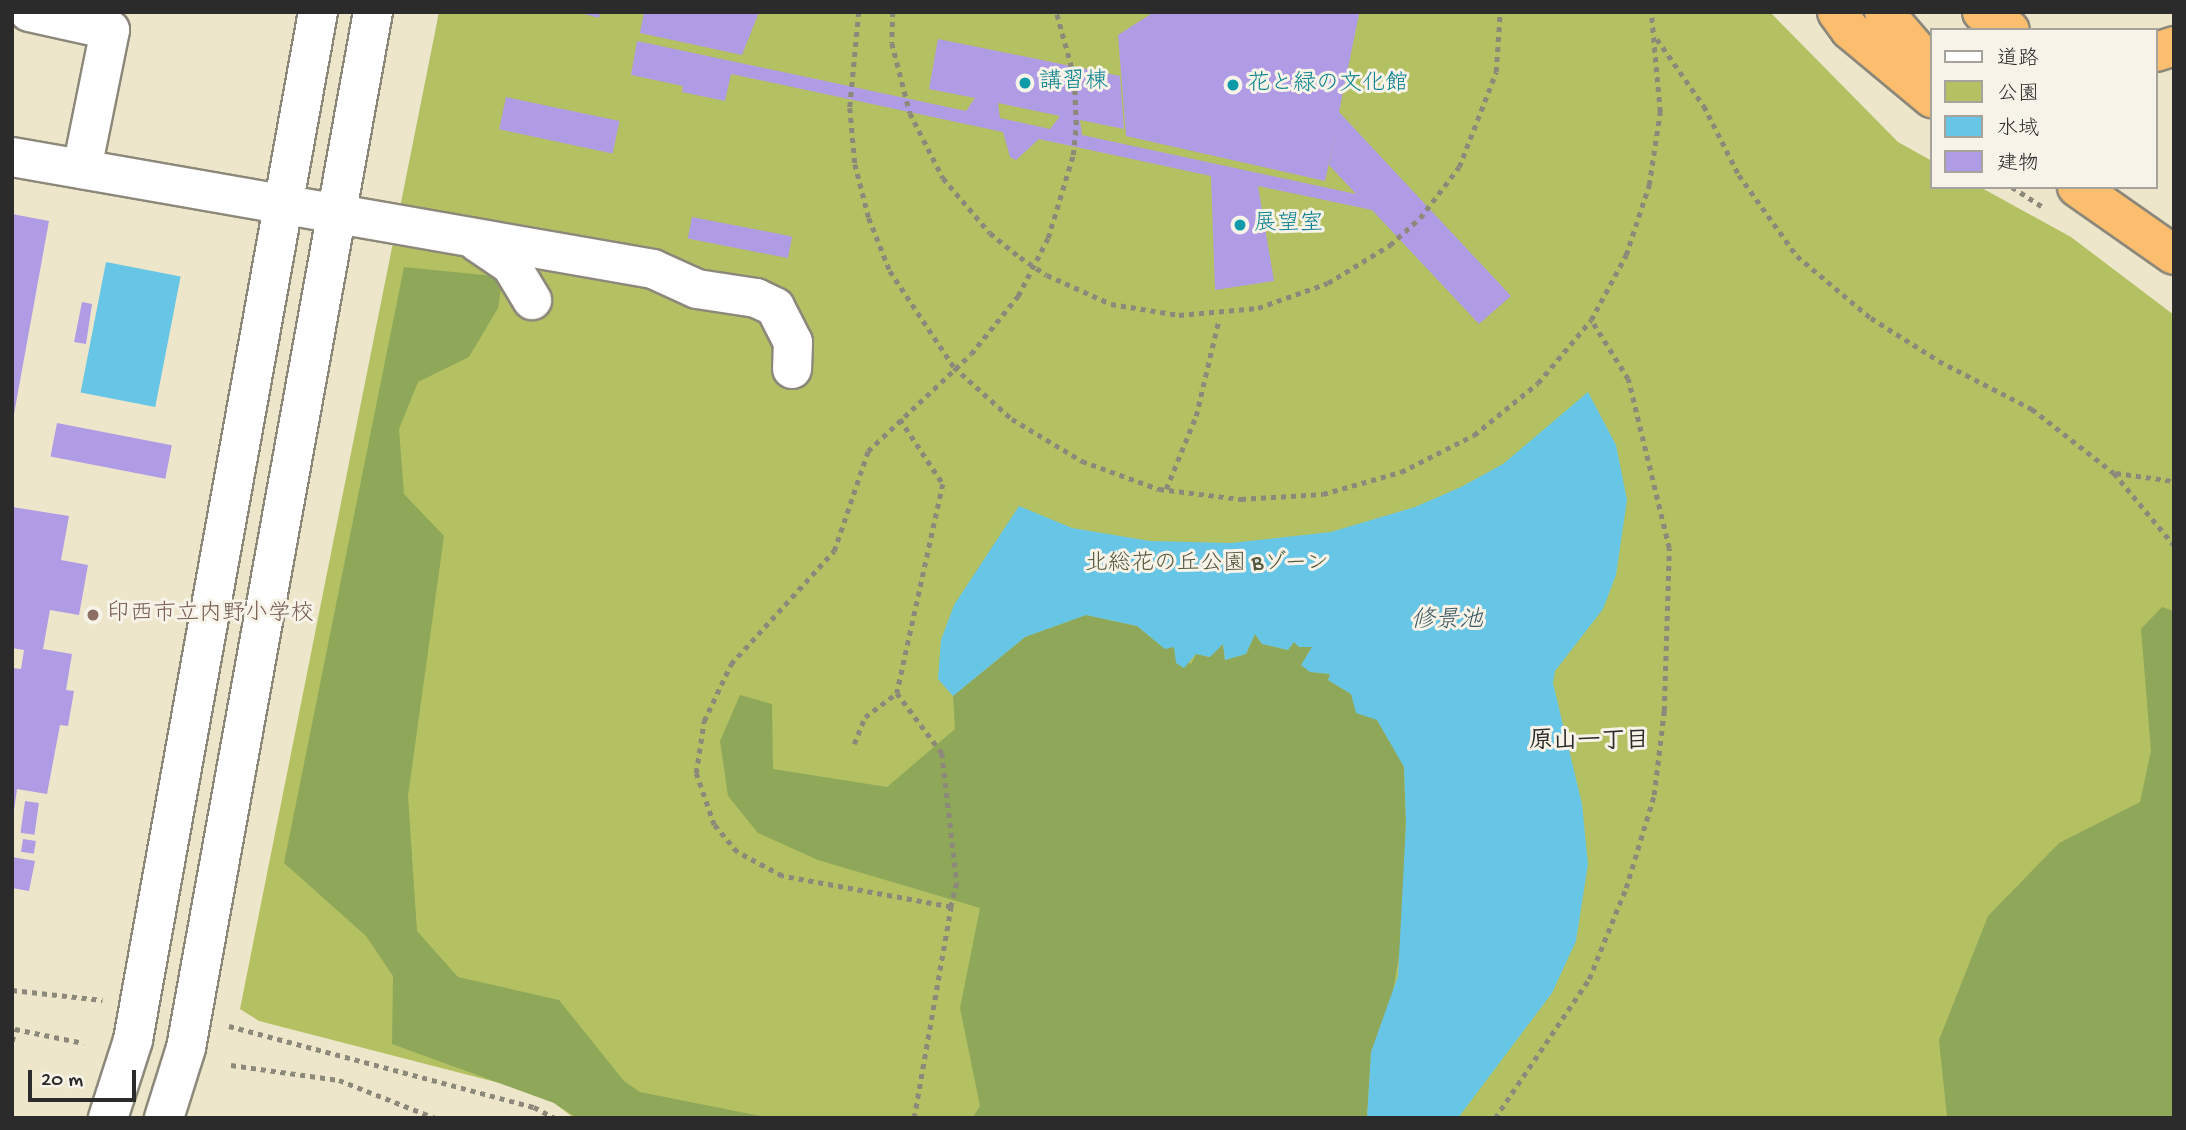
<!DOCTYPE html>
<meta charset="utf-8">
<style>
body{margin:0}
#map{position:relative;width:2186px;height:1130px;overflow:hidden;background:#ede6ca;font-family:"Gochi Hand","Klee One",sans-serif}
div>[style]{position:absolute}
.green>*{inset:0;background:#b4c163}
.forest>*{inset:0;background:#8fa759}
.water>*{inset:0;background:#67c5e5;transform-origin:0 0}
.building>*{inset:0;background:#b09be5;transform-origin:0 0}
.path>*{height:4.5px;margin-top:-2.25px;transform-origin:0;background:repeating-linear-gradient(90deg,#8c887a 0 5px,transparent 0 10px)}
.roads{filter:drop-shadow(2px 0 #8c887a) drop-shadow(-2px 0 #8c887a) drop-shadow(0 2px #8c887a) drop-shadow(0 -2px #8c887a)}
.minor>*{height:38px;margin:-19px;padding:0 19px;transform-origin:19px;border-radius:19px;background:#fff}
.highway>*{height:38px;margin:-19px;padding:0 19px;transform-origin:19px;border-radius:19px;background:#fbbe6e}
.path-bridge>*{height:4.5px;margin-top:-2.25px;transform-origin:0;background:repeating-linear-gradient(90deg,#8c887a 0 5px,transparent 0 10px)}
.dots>*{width:19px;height:19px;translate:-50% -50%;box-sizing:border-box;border:4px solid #f7f3e8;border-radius:50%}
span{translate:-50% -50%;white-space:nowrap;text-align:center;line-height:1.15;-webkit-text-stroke:6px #f7f3e8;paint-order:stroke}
.culture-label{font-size:23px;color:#0d838f}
.left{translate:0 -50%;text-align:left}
.park-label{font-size:23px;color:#54583c}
.education-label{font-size:23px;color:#785e54}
.water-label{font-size:24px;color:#3d5963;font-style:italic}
.neighbourhood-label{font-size:24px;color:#2b2b2b;font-weight:700}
.frame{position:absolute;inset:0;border:14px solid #2b2b2b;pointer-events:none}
.legend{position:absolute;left:1930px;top:28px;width:228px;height:161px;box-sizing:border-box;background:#f7f3e8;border:2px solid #a5a39c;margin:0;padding:9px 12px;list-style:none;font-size:21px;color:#2b2b2b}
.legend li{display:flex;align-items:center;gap:14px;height:35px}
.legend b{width:35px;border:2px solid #a5a39c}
.scale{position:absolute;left:28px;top:1070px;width:108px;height:32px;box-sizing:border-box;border:4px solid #2b2b2b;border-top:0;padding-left:9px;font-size:21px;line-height:24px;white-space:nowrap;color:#2b2b2b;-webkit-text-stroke:5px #f7f3e8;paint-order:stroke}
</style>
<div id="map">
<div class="green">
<i style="clip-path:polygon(439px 12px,1770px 12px,1898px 142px,1932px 161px,1932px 187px,1980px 187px,2071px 237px,2174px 315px,2174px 1118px,574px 1118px,542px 1094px,259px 1021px,240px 1009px)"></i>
</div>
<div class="forest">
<i style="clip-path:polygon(404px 267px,503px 277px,498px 308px,469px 357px,418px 382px,399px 429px,404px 494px,444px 536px,408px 796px,417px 931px,458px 977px,559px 1000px,624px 1081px,640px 1092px,770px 1118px,577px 1118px,554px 1103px,392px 1044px,393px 976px,366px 936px,284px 863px)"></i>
<i style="clip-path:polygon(2162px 607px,2174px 611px,2174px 1118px,1947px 1118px,1939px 1040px,1988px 916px,2059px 843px,2140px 802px,2151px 751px,2141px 629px)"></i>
<i style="clip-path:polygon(1086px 615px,1137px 626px,1164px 648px,1174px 647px,1178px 656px,1191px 664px,1196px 654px,1209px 657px,1223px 644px,1225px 660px,1246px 654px,1255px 634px,1262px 644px,1288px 650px,1294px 642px,1313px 647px,1306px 656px,1311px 672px,1330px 674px,1328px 680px,1351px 694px,1377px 720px,1394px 747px,1404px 767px,1406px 823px,1401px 944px,1391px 1004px,1371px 1052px,1367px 1118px,972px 1118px,980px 1106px,960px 1008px,980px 908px,818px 860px,758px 833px,728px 796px,720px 741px,740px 695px,772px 704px,773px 769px,887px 787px,955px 729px,953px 696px,1025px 637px)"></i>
</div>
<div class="water">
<i style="left:106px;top:262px;width:76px;height:133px;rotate:11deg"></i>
<i style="clip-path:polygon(1588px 392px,1616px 445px,1627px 500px,1616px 575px,1603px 609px,1555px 671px,1553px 683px,1582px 804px,1588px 864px,1576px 941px,1552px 993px,1458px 1118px,1367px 1118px,1371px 1052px,1398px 976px,1406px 823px,1404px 767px,1377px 720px,1356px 713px,1351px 694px,1328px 680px,1330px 674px,1310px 672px,1301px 665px,1312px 647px,1299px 647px,1294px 642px,1288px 650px,1262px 644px,1255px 634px,1246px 654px,1225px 660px,1223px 644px,1210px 657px,1196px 654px,1184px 668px,1176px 663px,1174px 647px,1165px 649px,1137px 626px,1086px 615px,1025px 637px,953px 696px,938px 679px,941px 640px,954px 605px,1019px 506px,1072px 528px,1150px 541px,1231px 543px,1331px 532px,1415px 507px,1461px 487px,1503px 464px)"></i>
</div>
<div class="building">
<i style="clip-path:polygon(577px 12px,600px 12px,599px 18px)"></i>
<i style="clip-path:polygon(644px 12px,759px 12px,742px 55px,640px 33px)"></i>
<i style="clip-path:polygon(evenodd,1154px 12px,1359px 14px,1339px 112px,1511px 296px,1479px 324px,1372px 210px,1258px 186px,1274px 281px,1215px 290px,1211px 176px,1039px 139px,1016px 160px,1010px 157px,1003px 132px,731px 74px,725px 101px,682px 92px,683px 86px,631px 75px,637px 41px,966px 111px,975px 98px,929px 89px,938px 39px,1120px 76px,1124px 129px,1080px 120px,1082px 135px,1356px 194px,1329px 165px,1336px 132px,1325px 181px,1126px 136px,1118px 35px,1154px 12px,998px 103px,1060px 116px,1050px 129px,1000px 118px,998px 103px)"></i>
<i style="left:506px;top:97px;width:116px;height:33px;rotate:12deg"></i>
<i style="clip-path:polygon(12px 214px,49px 221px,14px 414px,12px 414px)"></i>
<i style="left:692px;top:217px;width:102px;height:22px;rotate:11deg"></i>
<i style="clip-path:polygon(82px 302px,92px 304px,86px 344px,74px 342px)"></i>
<i style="left:57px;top:423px;width:117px;height:34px;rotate:11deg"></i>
<i style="clip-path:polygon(12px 507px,69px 516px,61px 560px,88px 565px,79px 615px,50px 610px,43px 649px,72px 654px,66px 690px,74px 691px,68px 726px,60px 725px,47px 794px,17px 789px,14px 810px,12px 668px,21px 669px,24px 650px,12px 648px)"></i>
<i style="left:25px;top:801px;width:14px;height:32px;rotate:8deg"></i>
<i style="left:23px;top:839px;width:13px;height:13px;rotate:9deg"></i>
<i style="clip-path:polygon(12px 857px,35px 861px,29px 891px,12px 888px)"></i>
</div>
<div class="path">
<i style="left:859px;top:12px;width:96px;rotate:95.4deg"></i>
<i style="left:850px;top:108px;width:56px;rotate:84.9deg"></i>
<i style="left:855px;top:164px;width:56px;rotate:75.5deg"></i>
<i style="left:869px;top:218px;width:57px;rotate:68.4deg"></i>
<i style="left:890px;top:271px;width:115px;rotate:56.3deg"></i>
<i style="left:954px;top:367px;width:78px;rotate:41.9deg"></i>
<i style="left:1012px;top:419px;width:82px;rotate:31deg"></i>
<i style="left:1082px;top:461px;width:82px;rotate:20deg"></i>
<i style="left:1159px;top:489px;width:83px;rotate:7deg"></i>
<i style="left:1241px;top:499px;width:82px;rotate:-3.5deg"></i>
<i style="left:1323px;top:494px;width:81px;rotate:-15.8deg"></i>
<i style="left:1401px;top:472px;width:82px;rotate:-26.9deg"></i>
<i style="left:1474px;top:435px;width:82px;rotate:-39.1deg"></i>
<i style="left:1538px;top:383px;width:82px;rotate:-49.9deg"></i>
<i style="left:1591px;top:320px;width:74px;rotate:-61.7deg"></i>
<i style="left:1626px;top:255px;width:74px;rotate:-71.8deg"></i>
<i style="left:1649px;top:185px;width:74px;rotate:-81.4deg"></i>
<i style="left:1660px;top:112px;width:100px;rotate:-95.1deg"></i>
<i style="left:893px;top:12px;width:31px;rotate:92deg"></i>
<i style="left:892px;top:43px;width:72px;rotate:75.6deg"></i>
<i style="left:910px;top:113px;width:73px;rotate:63.1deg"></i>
<i style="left:943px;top:178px;width:72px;rotate:49.5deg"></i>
<i style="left:990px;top:233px;width:38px;rotate:39deg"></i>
<i style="left:1507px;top:12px;width:90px"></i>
<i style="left:1657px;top:39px;width:82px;rotate:55deg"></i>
<i style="left:1704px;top:106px;width:77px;rotate:63.1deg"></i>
<i style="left:1739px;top:175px;width:100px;rotate:54.4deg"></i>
<i style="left:1797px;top:256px;width:97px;rotate:40deg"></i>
<i style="left:1871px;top:318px;width:80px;rotate:32.3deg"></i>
<i style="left:1939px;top:361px;width:105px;rotate:27.3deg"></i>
<i style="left:2032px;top:409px;width:104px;rotate:38deg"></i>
<i style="left:2114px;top:473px;width:94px;rotate:50.2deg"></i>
<i style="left:2012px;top:187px;width:40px;rotate:32.9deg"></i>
<i style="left:1047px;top:275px;width:70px;rotate:24.4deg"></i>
<i style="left:1111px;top:304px;width:69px;rotate:9.2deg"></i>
<i style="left:1179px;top:315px;width:79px;rotate:-5.1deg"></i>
<i style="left:1258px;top:308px;width:74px;rotate:-19.7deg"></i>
<i style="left:1328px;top:283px;width:73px;rotate:-31.5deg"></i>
<i style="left:1390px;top:245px;width:40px;rotate:-42deg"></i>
<i style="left:1420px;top:218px;width:64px;rotate:-52.6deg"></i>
<i style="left:1459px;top:167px;width:102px;rotate:-68.7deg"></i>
<i style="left:1496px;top:72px;width:60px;rotate:-86.2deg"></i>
<i style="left:900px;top:419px;width:78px;rotate:56.5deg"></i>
<i style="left:943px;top:484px;width:214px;rotate:102.4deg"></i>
<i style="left:897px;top:693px;width:75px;rotate:53.1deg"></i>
<i style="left:942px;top:753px;width:131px;rotate:83.4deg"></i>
<i style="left:957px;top:883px;width:25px;rotate:104deg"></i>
<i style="left:2116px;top:473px;width:59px;rotate:7.9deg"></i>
<i style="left:1166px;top:489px;width:79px;rotate:-67.7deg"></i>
<i style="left:1196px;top:416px;width:96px;rotate:-76.7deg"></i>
<i style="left:854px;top:744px;width:29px;rotate:-68deg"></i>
<i style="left:865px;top:717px;width:40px;rotate:-37deg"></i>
<i style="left:12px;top:990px;width:91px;rotate:6.3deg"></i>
<i style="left:229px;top:1026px;width:316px;rotate:14.9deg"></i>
<i style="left:534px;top:1107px;width:24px;rotate:28deg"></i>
<i style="left:12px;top:1041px;width:12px;rotate:-76deg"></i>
<i style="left:15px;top:1029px;width:70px;rotate:11.5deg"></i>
<i style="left:231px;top:1065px;width:109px;rotate:7.9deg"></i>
<i style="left:339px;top:1080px;width:103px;rotate:21.6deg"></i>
<i style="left:914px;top:1118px;width:214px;rotate:-80.1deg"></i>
<i style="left:951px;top:907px;width:172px;rotate:-169.6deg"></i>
<i style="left:782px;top:876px;width:51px;rotate:-151.9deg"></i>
<i style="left:737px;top:852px;width:35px;rotate:-130deg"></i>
<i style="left:714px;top:825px;width:55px;rotate:-109.1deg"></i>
<i style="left:696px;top:773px;width:53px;rotate:-81.3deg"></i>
<i style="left:704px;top:721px;width:63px;rotate:-64.7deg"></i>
<i style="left:731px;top:664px;width:153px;rotate:-47.7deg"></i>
<i style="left:834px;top:551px;width:106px;rotate:-71.2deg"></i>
<i style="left:868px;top:451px;width:141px;rotate:-43.3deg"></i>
<i style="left:971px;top:354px;width:75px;rotate:-51deg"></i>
<i style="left:1018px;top:296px;width:65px;rotate:-62.7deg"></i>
<i style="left:1048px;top:238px;width:87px;rotate:-73.2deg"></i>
<i style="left:1073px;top:155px;width:30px;rotate:-84deg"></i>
<i style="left:1076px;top:125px;width:48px;rotate:-92.4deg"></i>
<i style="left:1074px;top:77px;width:67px;rotate:-105.5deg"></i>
<i style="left:1495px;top:1118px;width:168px;rotate:-55.9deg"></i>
<i style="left:1589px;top:979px;width:98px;rotate:-67.9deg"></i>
<i style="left:1626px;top:888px;width:97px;rotate:-73.2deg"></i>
<i style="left:1654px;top:795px;width:85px;rotate:-83.2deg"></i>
<i style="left:1664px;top:711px;width:163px;rotate:-88.2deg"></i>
<i style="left:1669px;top:548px;width:174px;rotate:-103.6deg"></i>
<i style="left:1628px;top:379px;width:70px;rotate:-122.1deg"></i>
</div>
<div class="roads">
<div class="minor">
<i style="left:29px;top:12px;width:83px;rotate:12.5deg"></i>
<i style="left:110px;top:30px;width:142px;rotate:101.4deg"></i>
<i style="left:12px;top:157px;width:651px;rotate:9.91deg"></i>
<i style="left:653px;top:269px;width:48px;rotate:24.4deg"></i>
<i style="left:697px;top:289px;width:60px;rotate:8.7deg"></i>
<i style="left:756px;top:298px;width:21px;rotate:25deg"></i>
<i style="left:775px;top:307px;width:39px;rotate:63deg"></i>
<i style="left:793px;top:342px;width:27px;rotate:92deg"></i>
<i style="left:477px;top:242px;width:41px;rotate:34.1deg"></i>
<i style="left:511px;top:265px;width:41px;rotate:59deg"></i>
<i style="left:108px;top:1118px;width:82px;rotate:-72.2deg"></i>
<i style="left:133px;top:1040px;width:1045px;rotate:-79.8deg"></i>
<i style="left:164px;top:1118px;width:73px;rotate:-72.6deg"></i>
<i style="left:186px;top:1048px;width:1053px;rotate:-79.77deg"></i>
</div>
<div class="highway">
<i style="left:1837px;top:12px;width:22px;rotate:54deg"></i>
<i style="left:1850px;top:30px;width:107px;rotate:39.7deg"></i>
<i style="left:1884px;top:12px;width:74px;rotate:49.4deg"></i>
<i style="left:1982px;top:12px;width:33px;rotate:33deg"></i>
<i style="left:2156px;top:52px;width:19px;rotate:-18deg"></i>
<i style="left:2077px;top:187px;width:118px;rotate:35deg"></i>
</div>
</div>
<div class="path-bridge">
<i style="left:1020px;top:257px;width:32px;rotate:34deg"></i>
</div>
<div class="dots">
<i style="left:1025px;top:83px;background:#0f9aa8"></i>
<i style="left:1233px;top:85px;background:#0f9aa8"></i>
<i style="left:1240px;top:225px;background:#0f9aa8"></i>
<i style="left:93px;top:615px;background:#8d6e63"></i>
</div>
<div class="culture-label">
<span class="left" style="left:1039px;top:83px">講習棟</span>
<span class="left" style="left:1247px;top:85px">花と緑の文化館</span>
<span class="left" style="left:1254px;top:225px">展望室</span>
</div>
<div class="park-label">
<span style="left:1207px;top:565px">北総花の丘公園 Bゾーン</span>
</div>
<div class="education-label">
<span class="left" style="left:107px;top:615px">印西市立内野小学校</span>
</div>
<div class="water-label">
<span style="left:1447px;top:622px">修景池</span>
</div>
<div class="neighbourhood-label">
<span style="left:1589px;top:743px">原山一丁目</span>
</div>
<div class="frame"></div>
<ul class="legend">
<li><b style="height:9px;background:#fff"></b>道路</li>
<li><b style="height:19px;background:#b4c163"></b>公園</li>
<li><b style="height:19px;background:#67c5e5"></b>水域</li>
<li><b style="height:19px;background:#b09be5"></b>建物</li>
</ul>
<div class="scale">20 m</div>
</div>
